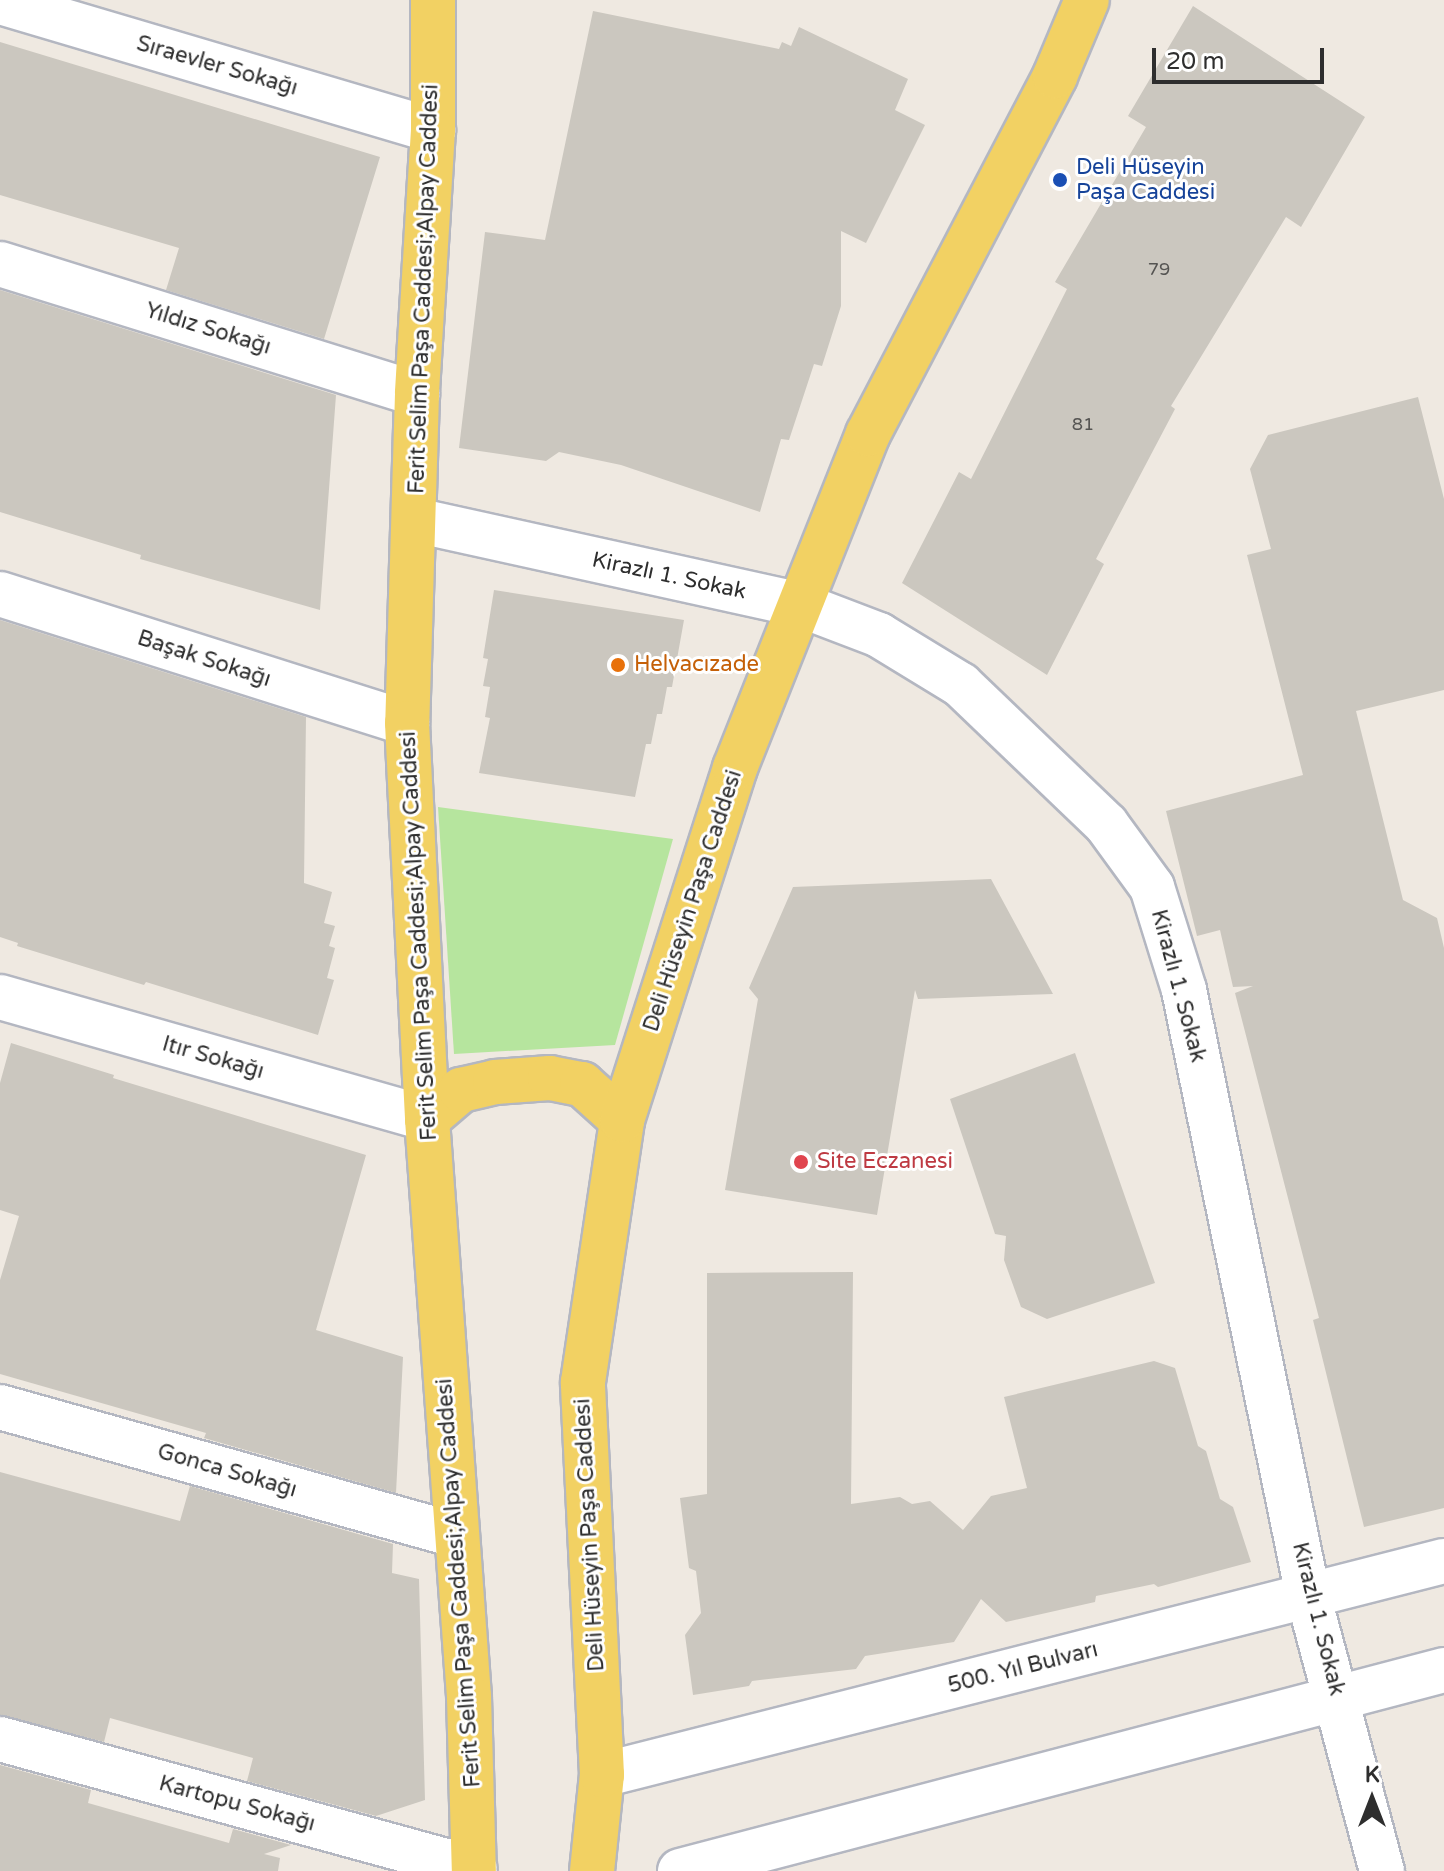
<!DOCTYPE html>
<meta charset="utf-8">
<style>
body{margin:0}
#map{position:relative;width:1444px;height:1871px;overflow:hidden;background:#efe9e1;font-family:"Varela Round",sans-serif}
div>[style]{position:absolute}
.green>*{inset:0;background:#b6e59e}
.building>*{inset:0;background:#cbc7bf}
.roads{filter:drop-shadow(2px 0 #b4b7c1) drop-shadow(-2px 0 #b4b7c1) drop-shadow(0 2px #b4b7c1) drop-shadow(0 -2px #b4b7c1)}
.minor>*{height:44px;margin:-22px;padding:0 22px;transform-origin:22px;border-radius:22px;background:#fff}
.major>*{height:44px;margin:-22px;padding:0 22px;transform-origin:22px;border-radius:22px;background:#f2d163}
.dots>*{width:22px;height:22px;translate:-50% -50%;box-sizing:border-box;border:4px solid #fff;border-radius:50%}
span{translate:-50% -50%;white-space:nowrap;text-align:center;line-height:1.15;-webkit-text-stroke:6px #fff;paint-order:stroke}
.number-label{font-size:18px;color:#555452}
.number-label span{-webkit-text-stroke-width:0}
.street-label{font-size:22px;color:#2e2e2e}
.transit-label{font-size:22px;color:#164399}
.left{translate:0 -50%;text-align:left}
.food-label{font-size:22px;color:#c56008}
.health-label{font-size:22px;color:#be3a42}
.north{position:absolute;left:1332px;top:1759px;width:80px;height:80px;-webkit-text-stroke:6px #fff;paint-order:stroke;rotate:0deg;font-size:22px;font-weight:700;line-height:32px;text-align:center;color:#2e2e2e}
.north::after{content:'';display:block;margin:auto;width:28px;height:36px;background:#2e2e2e;clip-path:polygon(50% 0,100% 100%,50% 72%,0 100%)}
.scale{position:absolute;left:1152px;top:48px;width:172px;height:36px;box-sizing:border-box;border:4px solid #2e2e2e;border-top:0;padding-left:10px;font-size:24px;line-height:28px;white-space:nowrap;color:#2e2e2e;-webkit-text-stroke:6px #fff;paint-order:stroke}
</style>
<div id="map">
<div class="green">
<i style="clip-path:polygon(438px 807px,673px 839px,615px 1045px,454px 1054px)"></i>
</div>
<div class="building">
<i style="clip-path:polygon(1193px 6px,1365px 117px,1301px 227px,1286px 217px,1171px 406px,1175px 409px,1096px 559px,1104px 564px,1047px 675px,902px 583px,959px 472px,971px 479px,1067px 289px,1055px 282px,1146px 127px,1128px 116px)"></i>
<i style="clip-path:polygon(593px 11px,779px 49px,782px 42px,791px 46px,799px 27px,908px 79px,895px 110px,925px 125px,866px 243px,841px 231px,841px 306px,822px 366px,814px 364px,789px 440px,781px 439px,760px 512px,621px 465px,559px 452px,546px 461px,459px 448px,485px 232px,545px 240px)"></i>
<i style="clip-path:polygon(0 42px,380px 157px,324px 339px,166px 290px,179px 248px,0 195px)"></i>
<i style="clip-path:polygon(0 290px,336px 395px,320px 610px,140px 559px,141px 555px,0 512px)"></i>
<i style="clip-path:polygon(1418px 397px,1444px 499px,1444px 690px,1356px 711px,1403px 900px,1437px 918px,1444px 948px,1444px 1508px,1364px 1527px,1313px 1320px,1319px 1318px,1235px 993px,1253px 986px,1233px 987px,1220px 930px,1197px 936px,1166px 811px,1303px 775px,1247px 555px,1271px 549px,1250px 469px,1268px 435px)"></i>
<i style="clip-path:polygon(494px 590px,684px 620px,672px 687px,667px 687px,662px 714px,657px 714px,651px 744px,646px 744px,635px 797px,479px 773px,490px 718px,485px 717px,490px 687px,483px 686px,488px 659px,483px 658px)"></i>
<i style="clip-path:polygon(0 620px,306px 717px,304px 883px,332px 892px,324px 923px,335px 926px,329px 946px,335px 948px,327px 978px,334px 980px,318px 1035px,146px 982px,144px 985px,17px 946px,18px 943px,0 937px)"></i>
<i style="clip-path:polygon(991px 879px,1053px 994px,918px 999px,915px 990px,877px 1215px,725px 1190px,758px 999px,749px 988px,793px 887px)"></i>
<i style="clip-path:polygon(11px 1043px,114px 1075px,113px 1078px,366px 1155px,316px 1330px,403px 1357px,396px 1493px,204px 1438px,206px 1433px,0 1374px,0 1280px,19px 1216px,0 1210px,0 1083px)"></i>
<i style="clip-path:polygon(1075px 1053px,1155px 1283px,1047px 1319px,1021px 1307px,1004px 1260px,1006px 1236px,995px 1234px,950px 1099px)"></i>
<i style="clip-path:polygon(853px 1272px,851px 1504px,900px 1497px,912px 1504px,930px 1501px,963px 1530px,991px 1496px,1027px 1488px,1004px 1397px,1154px 1361px,1175px 1368px,1198px 1446px,1206px 1451px,1220px 1499px,1233px 1507px,1251px 1562px,1158px 1587px,1154px 1584px,1096px 1596px,1095px 1602px,1006px 1622px,981px 1599px,954px 1642px,865px 1656px,856px 1669px,752px 1681px,749px 1686px,693px 1695px,685px 1635px,701px 1613px,696px 1571px,689px 1568px,680px 1498px,707px 1494px,707px 1273px)"></i>
<i style="clip-path:polygon(0 1472px,180px 1521px,190px 1486px,393px 1544px,392px 1573px,419px 1579px,425px 1800px,376px 1816px,247px 1781px,253px 1758px,110px 1718px,104px 1742px,0 1715px)"></i>
<i style="clip-path:polygon(0 1765px,91px 1790px,88px 1803px,229px 1843px,233px 1829px,291px 1845px,264px 1854px,280px 1858px,278px 1871px,0 1871px)"></i>
</div>
<div class="roads">
<div class="minor">
<i style="left:0;top:2px;width:452px;rotate:16.5deg"></i>
<i style="left:0;top:264px;width:437px;rotate:17.3deg"></i>
<i style="left:415px;top:520px;width:392px;rotate:12.4deg"></i>
<i style="left:798px;top:604px;width:87px;rotate:20.9deg"></i>
<i style="left:879px;top:635px;width:96px;rotate:31.4deg"></i>
<i style="left:961px;top:685px;width:201px;rotate:43.8deg"></i>
<i style="left:1106px;top:824px;width:78px;rotate:53.9deg"></i>
<i style="left:1152px;top:887px;width:108px;rotate:72.7deg"></i>
<i style="left:1184px;top:990px;width:618px;rotate:78.42deg"></i>
<i style="left:1308px;top:1595px;width:286px;rotate:75deg"></i>
<i style="left:0;top:594px;width:427px;rotate:17.6deg"></i>
<i style="left:0;top:997px;width:444px;rotate:15.9deg"></i>
<i style="left:0;top:1407px;width:472px;rotate:15.7deg"></i>
<i style="left:0;top:1739px;width:492px;rotate:15.3deg"></i>
<i style="left:602px;top:1775px;width:869px;rotate:-14.26deg"></i>
<i style="left:680px;top:1871px;width:790px;rotate:-14.74deg"></i>
</div>
<div class="major">
<i style="left:433px;top:0;width:130px;rotate:90deg"></i>
<i style="left:433px;top:130px;width:264px;rotate:93.5deg"></i>
<i style="left:417px;top:394px;width:329px;rotate:91.7deg"></i>
<i style="left:407px;top:723px;width:397px;rotate:87.1deg"></i>
<i style="left:427px;top:1119px;width:580px;rotate:85.84deg"></i>
<i style="left:469px;top:1697px;width:174px;rotate:88.4deg"></i>
<i style="left:427px;top:1119px;width:45px;rotate:-40.5deg"></i>
<i style="left:461px;top:1090px;width:35px;rotate:-13deg"></i>
<i style="left:495px;top:1082px;width:55px;rotate:-4.2deg"></i>
<i style="left:550px;top:1078px;width:33px;rotate:11deg"></i>
<i style="left:582px;top:1084px;width:54px;rotate:42deg"></i>
<i style="left:592px;top:1871px;width:97px;rotate:-84.1deg"></i>
<i style="left:602px;top:1775px;width:393px;rotate:-92.8deg"></i>
<i style="left:583px;top:1382px;width:265px;rotate:-81.5deg"></i>
<i style="left:622px;top:1120px;width:370px;rotate:-72.2deg"></i>
<i style="left:735px;top:768px;width:360px;rotate:-68.3deg"></i>
<i style="left:868px;top:434px;width:404px;rotate:-62.4deg"></i>
<i style="left:1055px;top:76px;width:82px;rotate:-67.2deg"></i>
</div>
</div>
<div class="dots">
<i style="left:1060px;top:180px;background:#1a4fb4"></i>
<i style="left:618px;top:665px;background:#e8710a"></i>
<i style="left:801px;top:1162px;background:#e0444e"></i>
</div>
<div class="number-label">
<span style="left:1159px;top:269px">79</span>
<span style="left:1083px;top:424px">81</span>
</div>
<div class="street-label">
<span style="left:217px;top:66px;rotate:16deg">Sıraevler Sokağı</span>
<span style="left:424px;top:289px;rotate:-88deg">Ferit Selim Paşa Caddesi;Alpay Caddesi</span>
<span style="left:208px;top:329px;rotate:17deg">Yıldız Sokağı</span>
<span style="left:669px;top:576px;rotate:12deg">Kirazlı 1. Sokak</span>
<span style="left:204px;top:659px;rotate:18deg">Başak Sokağı</span>
<span style="left:693px;top:901px;rotate:-72deg">Deli Hüseyin Paşa Caddesi</span>
<span style="left:419px;top:936px;rotate:-93deg">Ferit Selim Paşa Caddesi;Alpay Caddesi</span>
<span style="left:1178px;top:986px;rotate:75deg">Kirazlı 1. Sokak</span>
<span style="left:213px;top:1058px;rotate:16deg">Itır Sokağı</span>
<span style="left:227px;top:1471px;rotate:16deg">Gonca Sokağı</span>
<span style="left:590px;top:1535px;rotate:-93deg">Deli Hüseyin Paşa Caddesi</span>
<span style="left:459px;top:1583px;rotate:-94deg">Ferit Selim Paşa Caddesi;Alpay Caddesi</span>
<span style="left:1318px;top:1619px;rotate:76deg">Kirazlı 1. Sokak</span>
<span style="left:1023px;top:1668px;rotate:-14deg">500. Yıl Bulvarı</span>
<span style="left:237px;top:1804px;rotate:15deg">Kartopu Sokağı</span>
</div>
<div class="transit-label">
<span class="left" style="left:1076px;top:180px">Deli Hüseyin<br>Paşa Caddesi</span>
</div>
<div class="food-label">
<span class="left" style="left:634px;top:665px">Helvacızade</span>
</div>
<div class="health-label">
<span class="left" style="left:817px;top:1162px">Site Eczanesi</span>
</div>
<div class="north">K</div>
<div class="scale">20 m</div>
</div>
